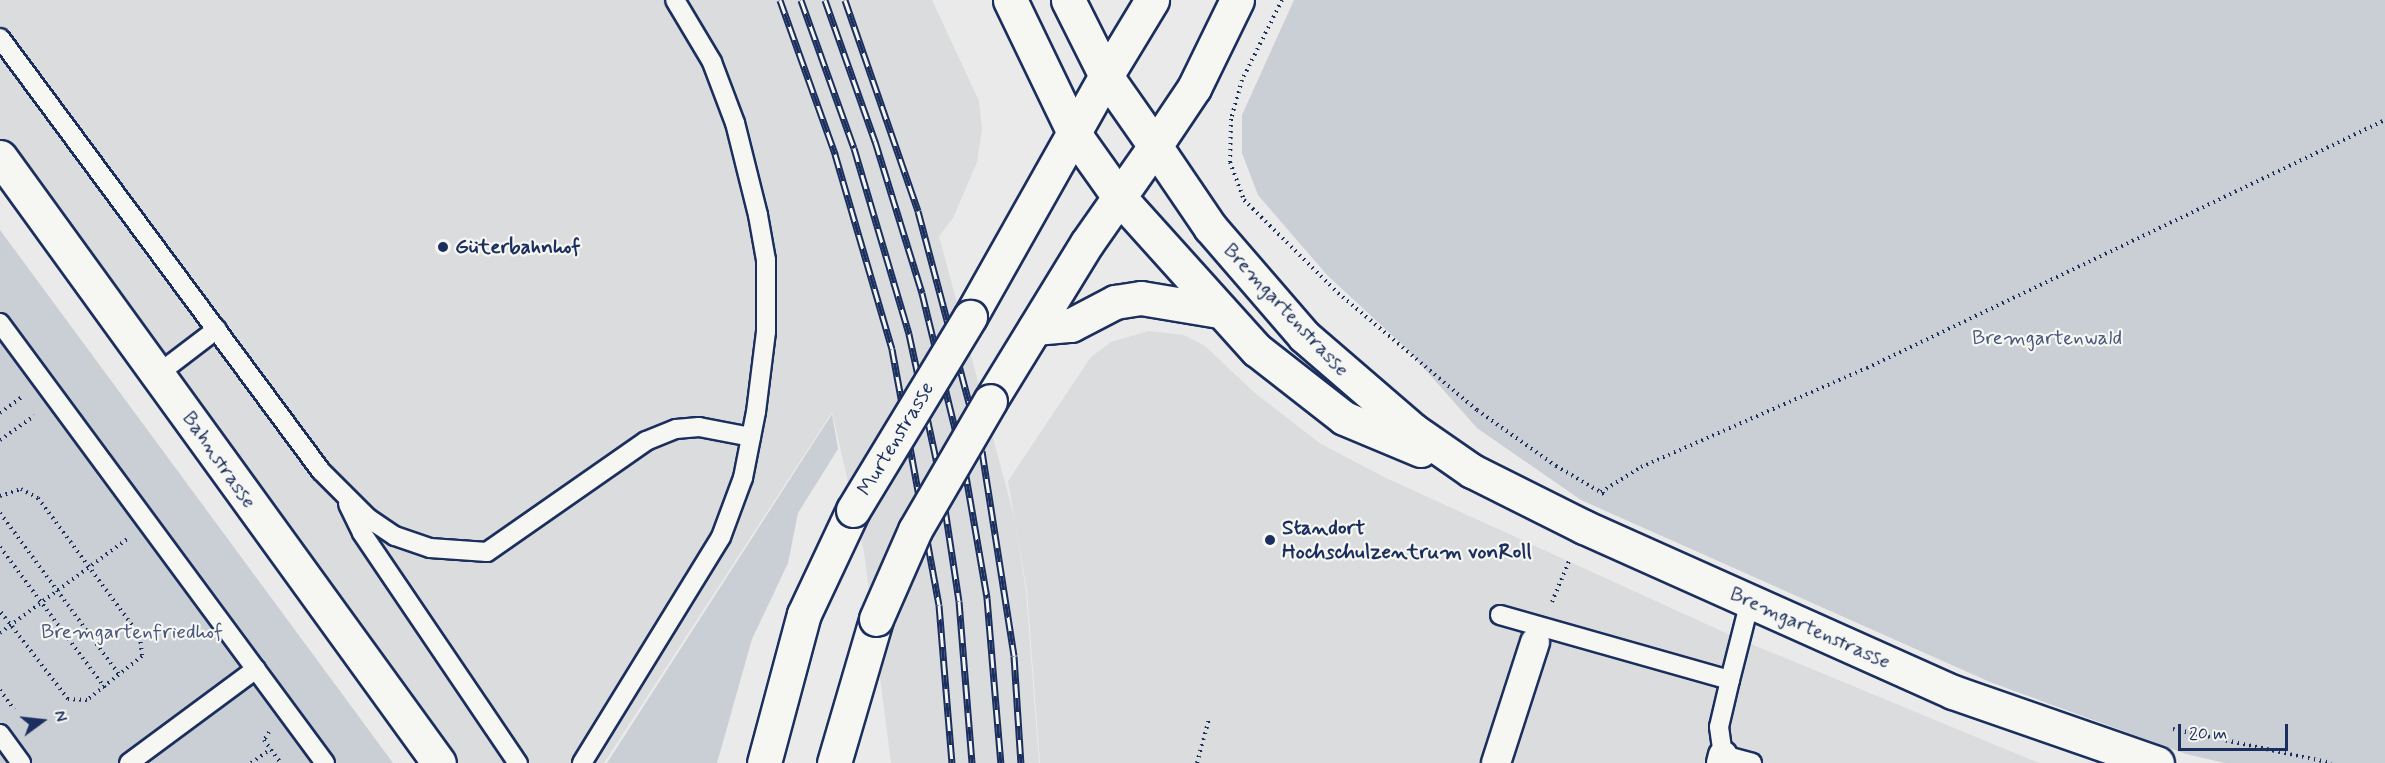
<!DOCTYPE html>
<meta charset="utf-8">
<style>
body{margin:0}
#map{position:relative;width:2385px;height:763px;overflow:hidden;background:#e9eae9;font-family:Mynerve,sans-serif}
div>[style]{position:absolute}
.built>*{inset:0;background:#dadcde}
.green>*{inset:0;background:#caced5}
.path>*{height:4px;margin-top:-2px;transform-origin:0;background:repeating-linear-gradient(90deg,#1b2f5e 0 1.5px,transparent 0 6px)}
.roads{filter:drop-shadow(2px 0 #1b2f5e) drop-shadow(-2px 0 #1b2f5e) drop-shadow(0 2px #1b2f5e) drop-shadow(0 -2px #1b2f5e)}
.service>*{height:18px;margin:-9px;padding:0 9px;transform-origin:9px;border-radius:9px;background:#f6f6f2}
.pedestrian>*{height:28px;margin:-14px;padding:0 14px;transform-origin:14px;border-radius:14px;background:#f6f6f2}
.tertiary>*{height:33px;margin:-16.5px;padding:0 16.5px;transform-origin:16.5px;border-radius:16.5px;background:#f6f6f2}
.secondary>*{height:33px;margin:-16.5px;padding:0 16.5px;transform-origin:16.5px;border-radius:16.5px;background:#f6f6f2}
.primary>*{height:33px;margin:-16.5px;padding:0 16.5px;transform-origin:16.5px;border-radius:16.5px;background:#f6f6f2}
.motorway>*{height:33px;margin:-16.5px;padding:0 16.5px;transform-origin:16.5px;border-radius:16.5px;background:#f6f6f2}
.rail>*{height:7px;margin-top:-3.5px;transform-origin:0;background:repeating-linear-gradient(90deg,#f6f6f2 0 14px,#1b2f5e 0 28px);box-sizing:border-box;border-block:2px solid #1b2f5e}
.bridges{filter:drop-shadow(2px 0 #1b2f5e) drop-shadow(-2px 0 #1b2f5e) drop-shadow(0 2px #1b2f5e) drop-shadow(0 -2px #1b2f5e)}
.primary-bridge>*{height:33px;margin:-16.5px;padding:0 16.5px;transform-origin:16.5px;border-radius:16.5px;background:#f6f6f2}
.dots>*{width:16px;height:16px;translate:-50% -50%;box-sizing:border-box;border:3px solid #f6f6f2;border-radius:50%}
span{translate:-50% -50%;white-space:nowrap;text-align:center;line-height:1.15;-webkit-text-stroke:4.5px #f6f6f2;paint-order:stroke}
.poi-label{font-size:21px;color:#1b2f5e;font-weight:700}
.left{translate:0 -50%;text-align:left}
.street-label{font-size:21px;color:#1b2f5e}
.park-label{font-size:21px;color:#47577c}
.north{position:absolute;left:12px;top:691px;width:60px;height:60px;-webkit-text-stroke:4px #f6f6f2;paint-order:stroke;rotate:75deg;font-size:16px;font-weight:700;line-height:24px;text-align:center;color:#1b2f5e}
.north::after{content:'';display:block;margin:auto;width:21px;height:27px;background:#1b2f5e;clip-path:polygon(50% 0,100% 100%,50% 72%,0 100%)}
.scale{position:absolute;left:2178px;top:724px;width:110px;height:27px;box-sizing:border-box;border:3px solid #1b2f5e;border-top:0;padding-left:8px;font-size:18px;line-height:21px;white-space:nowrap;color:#1b2f5e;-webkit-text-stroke:4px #f6f6f2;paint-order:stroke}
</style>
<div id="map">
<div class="built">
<i style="clip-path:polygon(0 0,932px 0,979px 101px,982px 129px,977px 162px,953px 218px,939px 236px,1015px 520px,1026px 592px,1039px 763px,891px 763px,864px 552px,832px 412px,604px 763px,439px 763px,0 157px)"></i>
<i style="clip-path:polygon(1149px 331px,1184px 335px,1205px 346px,1256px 394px,1321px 444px,1386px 478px,1739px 639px,2039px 763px,1040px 763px,1027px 591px,1008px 481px,1091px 357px,1111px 342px)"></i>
</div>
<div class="green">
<i style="clip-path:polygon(1294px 0,2385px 0,2385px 763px,2225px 763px,2186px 754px,1990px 682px,1581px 500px,1477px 428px,1407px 349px,1327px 275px,1258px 195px,1242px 153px,1242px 115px)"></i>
<i style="clip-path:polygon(0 230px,393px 763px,0 763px)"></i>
<i style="clip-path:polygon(832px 414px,838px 449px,798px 513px,788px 563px,752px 639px,717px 763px,607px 763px)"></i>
</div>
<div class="path">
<i style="left:1282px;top:0;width:89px;rotate:116.6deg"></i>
<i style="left:1242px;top:80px;width:41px;rotate:105.8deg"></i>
<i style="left:1231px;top:119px;width:43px;rotate:91.3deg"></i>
<i style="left:1230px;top:162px;width:40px;rotate:69.8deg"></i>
<i style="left:1244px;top:200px;width:132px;rotate:44.7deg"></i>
<i style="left:1338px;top:293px;width:182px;rotate:40.1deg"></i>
<i style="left:1477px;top:410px;width:97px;rotate:35.3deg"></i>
<i style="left:1556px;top:466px;width:56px;rotate:30.3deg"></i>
<i style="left:0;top:413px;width:26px;rotate:-36deg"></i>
<i style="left:0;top:440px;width:42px;rotate:-35.2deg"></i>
<i style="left:1601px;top:492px;width:47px;rotate:-32deg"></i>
<i style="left:1641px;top:467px;width:247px;rotate:-23.7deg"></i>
<i style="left:1867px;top:368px;width:574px;rotate:-25.58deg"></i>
<i style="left:0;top:496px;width:22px;rotate:-18deg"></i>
<i style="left:21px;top:489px;width:19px;rotate:28deg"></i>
<i style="left:38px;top:498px;width:172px;rotate:53.5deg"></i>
<i style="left:140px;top:636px;width:20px;rotate:84deg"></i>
<i style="left:142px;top:656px;width:70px;rotate:141.3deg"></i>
<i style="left:87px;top:700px;width:19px;rotate:-177deg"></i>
<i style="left:68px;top:699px;width:111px;rotate:-127.7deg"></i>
<i style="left:0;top:513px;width:202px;rotate:53.6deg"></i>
<i style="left:0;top:547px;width:176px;rotate:53.3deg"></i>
<i style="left:1552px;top:602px;width:47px;rotate:-67.3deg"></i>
<i style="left:0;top:633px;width:158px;rotate:-36.5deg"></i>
<i style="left:0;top:690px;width:24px;rotate:54deg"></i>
<i style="left:2173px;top:729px;width:162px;rotate:12.1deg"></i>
<i style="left:269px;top:732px;width:9px;rotate:122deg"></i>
<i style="left:264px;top:740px;width:29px;rotate:54deg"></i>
<i style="left:251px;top:763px;width:24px;rotate:-35deg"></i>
<i style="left:1197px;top:763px;width:46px;rotate:-74.7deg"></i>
</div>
<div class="roads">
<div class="service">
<i style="left:0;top:38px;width:539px;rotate:53.45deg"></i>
<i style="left:321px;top:471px;width:66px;rotate:45deg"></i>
<i style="left:368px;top:518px;width:32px;rotate:34deg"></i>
<i style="left:395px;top:536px;width:37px;rotate:19deg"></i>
<i style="left:430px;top:548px;width:57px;rotate:4deg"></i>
<i style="left:487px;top:552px;width:194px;rotate:-34.9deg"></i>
<i style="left:646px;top:441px;width:32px;rotate:-22deg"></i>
<i style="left:676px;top:429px;width:23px;rotate:-5deg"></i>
<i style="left:699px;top:427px;width:53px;rotate:10.9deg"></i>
<i style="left:0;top:323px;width:547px;rotate:53.55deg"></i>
<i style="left:158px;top:374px;width:74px;rotate:-37.3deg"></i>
<i style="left:348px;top:504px;width:32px;rotate:64deg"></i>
<i style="left:362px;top:533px;width:278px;rotate:55.9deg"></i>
<i style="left:1500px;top:615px;width:239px;rotate:15.8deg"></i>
<i style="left:1730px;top:680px;width:81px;rotate:-75.8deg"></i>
<i style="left:1730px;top:680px;width:48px;rotate:103.2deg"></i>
<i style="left:1719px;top:727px;width:28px;rotate:82deg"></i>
<i style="left:1723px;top:755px;width:30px;rotate:15deg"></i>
<i style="left:0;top:734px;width:36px;rotate:54deg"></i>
<i style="left:129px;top:763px;width:158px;rotate:-36.5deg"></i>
<i style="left:582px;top:763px;width:265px;rotate:-58.4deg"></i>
<i style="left:721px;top:537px;width:63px;rotate:-69.6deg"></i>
<i style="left:743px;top:478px;width:67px;rotate:-78.9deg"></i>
<i style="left:756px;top:412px;width:81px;rotate:-82.9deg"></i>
<i style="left:766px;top:332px;width:72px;rotate:-90deg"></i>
<i style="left:766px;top:260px;width:46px;rotate:-100.1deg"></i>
<i style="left:758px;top:215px;width:95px;rotate:-104deg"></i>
<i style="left:735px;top:123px;width:65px;rotate:-110.7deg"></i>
<i style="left:712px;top:62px;width:72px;rotate:-120.8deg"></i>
</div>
<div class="pedestrian">
<i style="left:1496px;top:763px;width:127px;rotate:-72.1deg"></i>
<i style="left:1721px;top:763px;width:8px;rotate:-76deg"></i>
</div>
<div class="tertiary">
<i style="left:0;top:157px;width:748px;rotate:54.08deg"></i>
</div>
<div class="secondary">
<i style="left:1155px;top:146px;width:98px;rotate:55.8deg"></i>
<i style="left:1210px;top:227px;width:144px;rotate:49.2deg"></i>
<i style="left:1304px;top:336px;width:144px;rotate:40.8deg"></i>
<i style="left:1413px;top:430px;width:72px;rotate:34.8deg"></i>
<i style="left:1472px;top:471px;width:125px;rotate:26.6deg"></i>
<i style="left:1584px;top:527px;width:404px;rotate:24.1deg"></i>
<i style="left:1953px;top:692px;width:216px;rotate:19.2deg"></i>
<i style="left:1119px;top:197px;width:206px;rotate:48deg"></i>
<i style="left:1257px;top:350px;width:110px;rotate:38deg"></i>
<i style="left:1344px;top:418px;width:83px;rotate:22.6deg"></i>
<i style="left:1035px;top:328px;width:36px;rotate:-5deg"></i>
<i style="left:1071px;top:325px;width:50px;rotate:-27.6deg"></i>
<i style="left:1115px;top:302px;width:26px;rotate:-9deg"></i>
<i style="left:1141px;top:298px;width:79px;rotate:9.5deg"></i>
</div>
<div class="primary">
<i style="left:1010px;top:0;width:150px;rotate:64.3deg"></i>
<i style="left:1075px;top:135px;width:76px;rotate:54.6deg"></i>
<i style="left:970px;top:317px;width:277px;rotate:-60.6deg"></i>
<i style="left:990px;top:401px;width:185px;rotate:-58.5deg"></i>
<i style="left:1087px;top:243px;width:118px;rotate:-55deg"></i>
<i style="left:1155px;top:146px;width:85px;rotate:-125deg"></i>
<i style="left:1106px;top:76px;width:85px;rotate:-116.6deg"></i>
<i style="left:764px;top:763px;width:154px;rotate:-75deg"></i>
<i style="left:804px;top:614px;width:115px;rotate:-64.8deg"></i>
<i style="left:834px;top:763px;width:150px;rotate:-73.7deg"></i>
</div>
<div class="motorway">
<i style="left:1106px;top:76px;width:89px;rotate:-58.8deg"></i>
<i style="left:1155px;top:146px;width:70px;rotate:-56.1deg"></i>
<i style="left:1194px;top:88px;width:98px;rotate:-64deg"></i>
</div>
</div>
<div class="rail">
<i style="left:780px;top:0;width:164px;rotate:70.3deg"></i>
<i style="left:835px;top:154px;width:203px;rotate:73.7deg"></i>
<i style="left:892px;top:349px;width:260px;rotate:79.6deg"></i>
<i style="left:939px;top:605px;width:159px;rotate:85.3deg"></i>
<i style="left:801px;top:0;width:157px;rotate:70.3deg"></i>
<i style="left:854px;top:148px;width:194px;rotate:73.5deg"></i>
<i style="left:909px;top:334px;width:151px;rotate:77.8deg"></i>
<i style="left:941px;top:482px;width:120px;rotate:81.4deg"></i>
<i style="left:959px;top:601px;width:163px;rotate:85.4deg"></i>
<i style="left:825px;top:0;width:150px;rotate:70.5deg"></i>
<i style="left:875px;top:141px;width:159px;rotate:72.8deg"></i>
<i style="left:922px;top:293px;width:182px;rotate:76.3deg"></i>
<i style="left:965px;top:470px;width:130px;rotate:80.2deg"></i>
<i style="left:987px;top:598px;width:166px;rotate:85.2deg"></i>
<i style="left:845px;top:0;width:223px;rotate:70.9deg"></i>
<i style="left:918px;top:211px;width:248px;rotate:75.1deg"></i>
<i style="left:982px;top:451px;width:207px;rotate:81.1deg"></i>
<i style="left:1014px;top:656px;width:107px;rotate:86.3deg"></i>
</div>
<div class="bridges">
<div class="primary-bridge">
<i style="left:853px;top:510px;width:226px;rotate:-58.8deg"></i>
<i style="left:876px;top:619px;width:97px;rotate:-66.3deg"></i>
<i style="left:915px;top:530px;width:149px;rotate:-59.8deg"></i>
</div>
</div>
<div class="dots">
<i style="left:443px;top:247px;background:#1b2f5e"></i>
<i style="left:1270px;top:540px;background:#1b2f5e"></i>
</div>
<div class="poi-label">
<span class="left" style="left:455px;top:247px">Güterbahnhof</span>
<span class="left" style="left:1282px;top:540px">Standort<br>Hochschulzentrum vonRoll</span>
</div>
<div class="street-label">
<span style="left:1286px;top:310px;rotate:47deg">Bremgartenstrasse</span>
<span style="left:896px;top:439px;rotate:-59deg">Murtenstrasse</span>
<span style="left:219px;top:460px;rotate:55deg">Bahnstrasse</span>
<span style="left:1810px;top:628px;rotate:24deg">Bremgartenstrasse</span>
</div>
<div class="park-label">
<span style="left:2047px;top:338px">Bremgartenwald</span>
<span style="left:132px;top:632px">Bremgartenfriedhof</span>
</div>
<div class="north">N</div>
<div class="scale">20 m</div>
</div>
